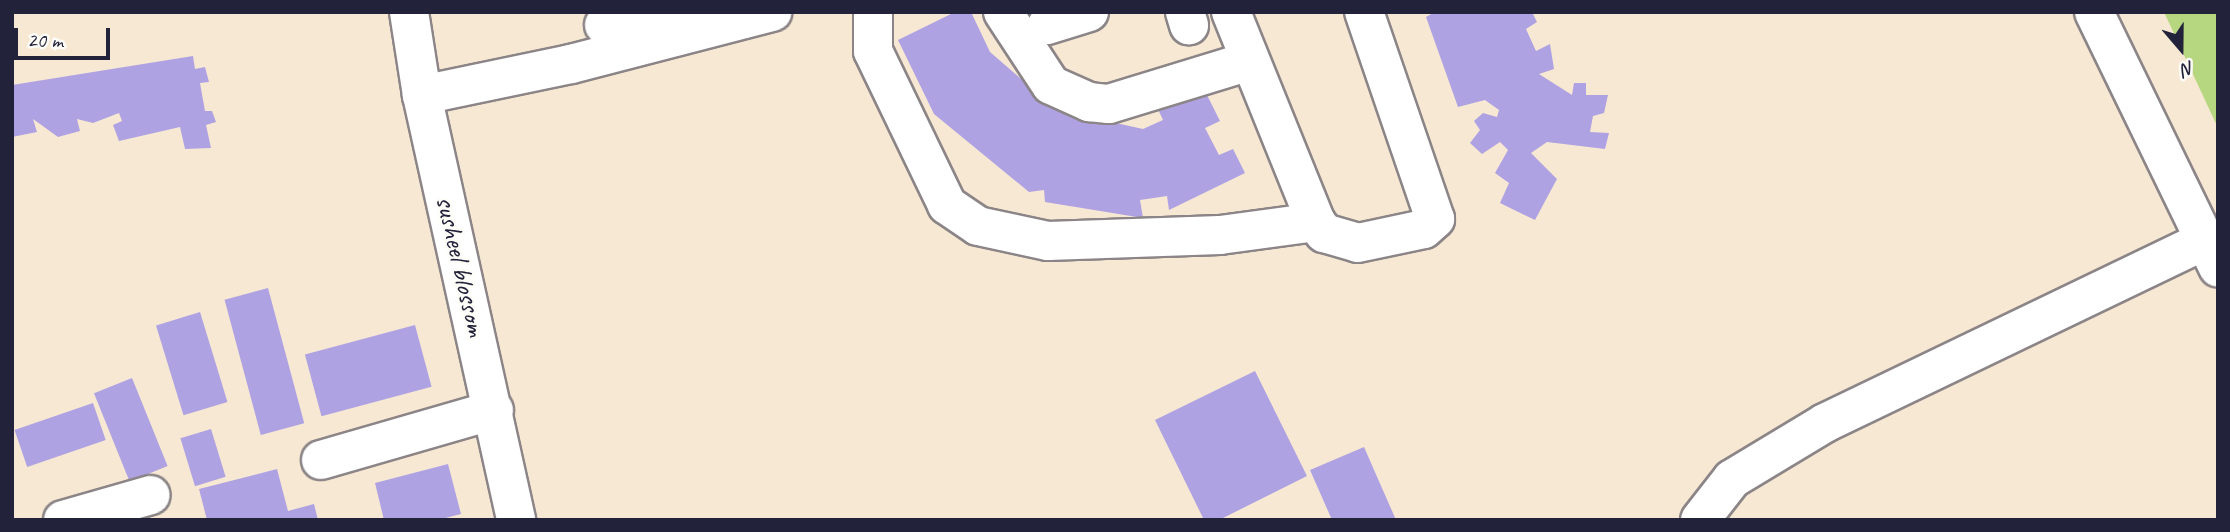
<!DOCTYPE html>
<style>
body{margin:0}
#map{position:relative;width:2230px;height:532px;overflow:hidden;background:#f7e8d3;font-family:Caveat,sans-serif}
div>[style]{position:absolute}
.green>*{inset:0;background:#b6d77f}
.building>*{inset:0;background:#afa2e3;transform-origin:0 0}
.roads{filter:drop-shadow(2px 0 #8c8587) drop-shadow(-2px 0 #8c8587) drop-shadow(0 2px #8c8587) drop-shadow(0 -2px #8c8587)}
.minor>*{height:38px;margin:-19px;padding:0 19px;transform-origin:19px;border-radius:19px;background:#fff}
span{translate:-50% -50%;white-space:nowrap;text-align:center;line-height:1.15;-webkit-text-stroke:5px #fdfcf7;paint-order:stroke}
.street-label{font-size:28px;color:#22223b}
.frame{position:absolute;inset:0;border:14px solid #22223b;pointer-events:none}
.north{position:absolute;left:2146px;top:14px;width:70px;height:70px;-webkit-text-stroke:5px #fdfcf7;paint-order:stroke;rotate:160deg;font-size:19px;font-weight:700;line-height:28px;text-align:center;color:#22223b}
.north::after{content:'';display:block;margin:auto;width:24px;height:32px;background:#22223b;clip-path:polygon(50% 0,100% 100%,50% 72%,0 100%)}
.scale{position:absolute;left:14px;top:28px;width:96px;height:32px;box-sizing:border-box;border:4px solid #22223b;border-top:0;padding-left:9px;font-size:21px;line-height:24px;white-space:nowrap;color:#22223b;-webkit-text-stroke:5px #fdfcf7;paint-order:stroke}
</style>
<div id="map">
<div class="green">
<i style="clip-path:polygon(2164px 12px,2218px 12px,2218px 128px)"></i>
</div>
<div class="building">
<i style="clip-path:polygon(955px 12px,971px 12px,990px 52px,1057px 110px,1143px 129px,1163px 120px,1157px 107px,1202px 85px,1220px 121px,1205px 128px,1219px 155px,1233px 149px,1245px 173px,1169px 210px,1167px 196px,1140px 200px,1143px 218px,1045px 202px,1044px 190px,1029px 192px,934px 114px,898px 40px)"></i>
<i style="clip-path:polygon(1435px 12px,1532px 12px,1537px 22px,1526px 29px,1536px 51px,1550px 44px,1554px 69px,1539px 74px,1572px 95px,1574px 83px,1586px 83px,1586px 95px,1608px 95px,1604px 113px,1593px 116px,1590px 132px,1609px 133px,1605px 149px,1547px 142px,1531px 153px,1557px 179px,1535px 220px,1500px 203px,1509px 183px,1495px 173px,1508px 150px,1500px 142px,1482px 154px,1470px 143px,1480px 130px,1474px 121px,1483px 113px,1497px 117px,1499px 110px,1485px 100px,1458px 107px,1426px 17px)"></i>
<i style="clip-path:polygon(193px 56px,195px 69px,205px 67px,209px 82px,200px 83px,205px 111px,212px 111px,216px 122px,206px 125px,211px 148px,185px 149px,180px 127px,119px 141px,113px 125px,122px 121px,119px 113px,93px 123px,77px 119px,80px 131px,58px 137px,33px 119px,37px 132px,12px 137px,12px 85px)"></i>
<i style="left:268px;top:288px;width:140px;height:45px;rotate:75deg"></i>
<i style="left:200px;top:312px;width:94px;height:46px;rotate:73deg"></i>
<i style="left:415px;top:325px;width:64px;height:114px;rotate:75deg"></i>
<i style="clip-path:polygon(1255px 371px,1307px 476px,1219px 520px,1204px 520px,1155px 420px)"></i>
<i style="left:132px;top:378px;width:95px;height:41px;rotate:68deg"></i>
<i style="left:93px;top:403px;width:39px;height:83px;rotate:71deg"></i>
<i style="left:211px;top:429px;width:50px;height:32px;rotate:73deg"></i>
<i style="clip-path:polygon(1364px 447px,1396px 520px,1332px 520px,1310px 470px)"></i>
<i style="clip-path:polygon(448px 464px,461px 514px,438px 520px,384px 520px,375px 483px)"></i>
<i style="clip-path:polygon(277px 469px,288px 511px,314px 504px,318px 520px,207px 520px,199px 489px)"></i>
</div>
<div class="roads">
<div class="minor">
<i style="left:409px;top:12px;width:84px;rotate:81.1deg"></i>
<i style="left:422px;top:95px;width:435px;rotate:77.5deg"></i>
<i style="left:1003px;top:12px;width:87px;rotate:56.7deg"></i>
<i style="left:1051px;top:85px;width:42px;rotate:24.1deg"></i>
<i style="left:1089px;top:102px;width:20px;rotate:6deg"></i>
<i style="left:1109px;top:104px;width:147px;rotate:-17deg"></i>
<i style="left:1185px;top:12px;width:14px;rotate:73deg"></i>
<i style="left:1231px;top:12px;width:227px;rotate:68deg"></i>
<i style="left:1316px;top:222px;width:14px;rotate:54deg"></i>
<i style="left:1324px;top:233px;width:35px;rotate:16deg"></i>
<i style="left:1358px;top:243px;width:67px;rotate:-12deg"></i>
<i style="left:1424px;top:229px;width:15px;rotate:-42deg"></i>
<i style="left:1435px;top:219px;width:219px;rotate:-108.9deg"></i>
<i style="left:2094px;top:12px;width:284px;rotate:64.1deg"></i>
<i style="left:873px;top:15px;width:36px;rotate:90deg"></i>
<i style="left:873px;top:51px;width:171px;rotate:64.3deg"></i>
<i style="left:947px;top:205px;width:37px;rotate:34deg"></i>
<i style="left:978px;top:226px;width:72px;rotate:12.1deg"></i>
<i style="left:1048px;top:241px;width:172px;rotate:-2deg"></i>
<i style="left:1220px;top:235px;width:97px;rotate:-7.7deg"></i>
<i style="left:604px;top:25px;width:75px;rotate:-10deg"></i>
<i style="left:1047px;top:25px;width:44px;rotate:-17.2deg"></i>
<i style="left:422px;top:95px;width:152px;rotate:-11.8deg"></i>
<i style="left:571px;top:64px;width:208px;rotate:-14.5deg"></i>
<i style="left:321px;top:460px;width:180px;rotate:-16.1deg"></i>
<i style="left:63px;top:520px;width:91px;rotate:-15.9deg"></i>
<i style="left:1700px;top:520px;width:52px;rotate:-52deg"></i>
<i style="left:1732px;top:479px;width:109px;rotate:-31.1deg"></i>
<i style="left:1825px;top:423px;width:422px;rotate:-25.7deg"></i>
</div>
</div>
<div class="street-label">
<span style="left:461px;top:266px;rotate:77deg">susheel blossom</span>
</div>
<div class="frame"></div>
<div class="north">N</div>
<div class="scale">20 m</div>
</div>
